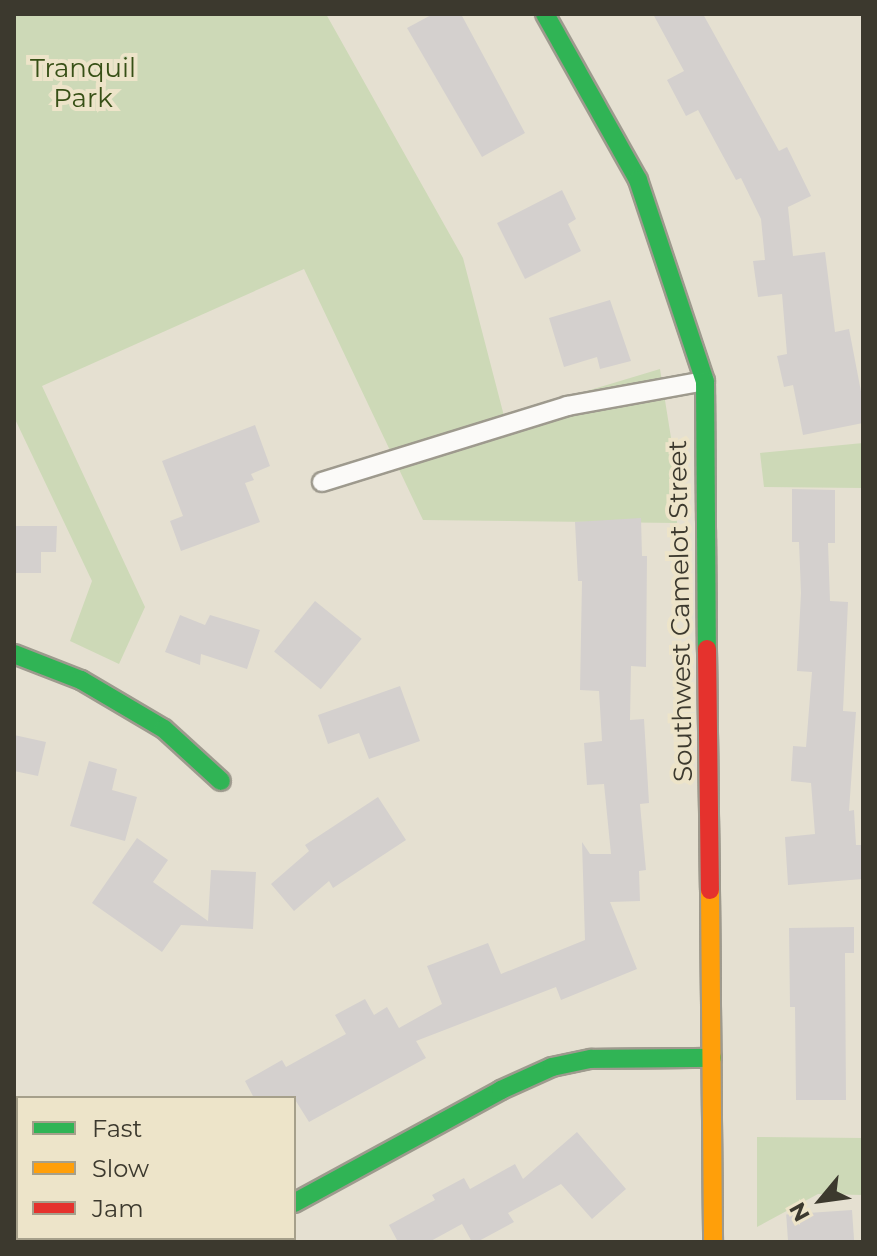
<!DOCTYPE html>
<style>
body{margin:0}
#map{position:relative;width:877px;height:1256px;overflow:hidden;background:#e5e0d1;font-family:Montserrat,sans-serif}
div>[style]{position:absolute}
.green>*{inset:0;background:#cdd9b7}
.building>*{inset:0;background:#d4d0ce;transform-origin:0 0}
.roads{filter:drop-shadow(2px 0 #9e9a8e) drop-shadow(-2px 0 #9e9a8e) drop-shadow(0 2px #9e9a8e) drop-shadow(0 -2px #9e9a8e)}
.lane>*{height:18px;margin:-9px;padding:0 9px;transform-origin:9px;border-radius:9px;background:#fbfaf8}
.street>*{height:34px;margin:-17px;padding:0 17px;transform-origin:17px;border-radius:17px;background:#fbfaf8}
.fast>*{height:18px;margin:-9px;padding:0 9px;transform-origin:9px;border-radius:9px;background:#30b455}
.slow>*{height:18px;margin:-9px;padding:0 9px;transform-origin:9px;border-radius:9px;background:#ff9f0a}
.jam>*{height:18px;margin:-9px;padding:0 9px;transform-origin:9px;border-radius:9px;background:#e5322d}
span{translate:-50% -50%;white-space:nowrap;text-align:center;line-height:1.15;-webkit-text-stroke:8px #ede4c9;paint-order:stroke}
.park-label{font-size:26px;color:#375016}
.street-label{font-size:26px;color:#3c392e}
.frame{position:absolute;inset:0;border:16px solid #3c392e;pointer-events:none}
.legend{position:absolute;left:16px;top:1096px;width:280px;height:144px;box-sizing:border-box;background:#ede4c9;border:2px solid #a6a08b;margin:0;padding:10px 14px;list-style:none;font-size:24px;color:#3c392e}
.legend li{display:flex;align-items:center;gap:16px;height:40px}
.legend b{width:40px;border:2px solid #a6a08b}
.north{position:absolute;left:781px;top:1160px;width:80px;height:80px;-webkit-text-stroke:6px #ede4c9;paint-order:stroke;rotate:241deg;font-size:22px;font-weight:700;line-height:32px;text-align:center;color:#3c392e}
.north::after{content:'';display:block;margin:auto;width:28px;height:36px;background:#3c392e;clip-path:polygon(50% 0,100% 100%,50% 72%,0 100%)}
</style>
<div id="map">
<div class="green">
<i style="clip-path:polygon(14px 14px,326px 14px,463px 258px,504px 416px,660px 369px,676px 469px,677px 523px,423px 520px,304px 269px,42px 386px,145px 607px,119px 664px,70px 641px,92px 581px,14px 417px)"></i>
<i style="clip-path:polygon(863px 443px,863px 488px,764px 487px,760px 453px)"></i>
<i style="clip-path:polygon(757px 1137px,863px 1138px,863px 1195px,818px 1194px,757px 1227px)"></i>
</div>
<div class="building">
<i style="clip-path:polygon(433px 14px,461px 14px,525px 133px,482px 157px,407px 28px)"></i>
<i style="clip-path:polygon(653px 14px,703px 14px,779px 151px,787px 147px,811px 196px,788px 207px,793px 256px,825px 252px,835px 332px,849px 329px,863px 402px,863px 423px,803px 435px,793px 385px,784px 387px,777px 356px,787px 354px,782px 294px,758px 297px,753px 261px,765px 260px,761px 219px,741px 178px,736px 180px,698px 110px,686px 116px,667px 80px,684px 71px)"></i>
<i style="clip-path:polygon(562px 190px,576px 219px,568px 224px,581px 251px,525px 279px,497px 223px)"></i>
<i style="clip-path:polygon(610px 300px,631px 361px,600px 369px,597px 357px,564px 367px,549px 318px)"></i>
<i style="clip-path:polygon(255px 425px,270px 466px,251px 474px,254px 480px,245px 483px,260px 522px,181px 551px,170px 521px,183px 516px,162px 461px)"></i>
<i style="clip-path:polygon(792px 489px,835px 490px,835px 543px,828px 543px,830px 601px,848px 602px,843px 711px,856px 712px,849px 811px,854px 810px,856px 845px,863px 845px,863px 879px,788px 885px,785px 837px,815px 834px,811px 783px,791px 781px,793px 746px,806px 747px,812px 672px,797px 671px,801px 593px,799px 542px,792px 542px)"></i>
<i style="clip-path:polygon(641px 518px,642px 556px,647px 556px,646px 667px,631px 666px,630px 720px,644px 719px,649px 803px,640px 804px,646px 870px,639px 871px,640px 901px,610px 902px,637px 969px,561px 1000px,556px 987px,416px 1041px,426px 1058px,309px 1122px,294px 1098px,254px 1098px,245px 1081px,282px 1060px,286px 1067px,346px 1034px,335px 1015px,365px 999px,374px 1015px,387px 1007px,399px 1028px,442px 1004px,427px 966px,488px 943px,501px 974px,585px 940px,582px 842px,590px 854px,611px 854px,604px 784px,587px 785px,584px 743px,602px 741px,599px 691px,580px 690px,582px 581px,578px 581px,575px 522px)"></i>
<i style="clip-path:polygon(14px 526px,57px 526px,56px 552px,41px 552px,41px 573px,14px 573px)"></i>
<i style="left:315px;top:601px;width:60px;height:65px;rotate:39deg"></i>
<i style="clip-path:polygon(180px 615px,205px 625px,210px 615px,260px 630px,247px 669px,201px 654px,200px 665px,165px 652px)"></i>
<i style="clip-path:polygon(400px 686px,420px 741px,369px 759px,359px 733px,328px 744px,318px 715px)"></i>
<i style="clip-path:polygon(14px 735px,46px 742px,38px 776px,14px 771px)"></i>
<i style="clip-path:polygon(89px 761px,117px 769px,112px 790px,137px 797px,125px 841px,70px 826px)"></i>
<i style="clip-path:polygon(378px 797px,406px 840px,333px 888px,329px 881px,294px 911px,271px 884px,309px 851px,305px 845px)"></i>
<i style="clip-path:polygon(137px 838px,168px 860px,153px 882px,208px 921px,211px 870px,256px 872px,253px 929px,181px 925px,162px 952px,92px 903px)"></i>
<i style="clip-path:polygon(854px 927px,854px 953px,845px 953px,846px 1100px,796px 1100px,795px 1007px,790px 1007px,789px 928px)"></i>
<i style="clip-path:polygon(577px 1132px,626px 1189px,592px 1219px,561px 1184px,508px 1213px,514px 1222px,477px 1242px,472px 1242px,462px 1224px,429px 1242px,398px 1242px,389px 1225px,435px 1200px,432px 1195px,464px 1178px,470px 1189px,515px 1164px,523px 1179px)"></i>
<i style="left:852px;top:1210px;width:32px;height:66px;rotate:86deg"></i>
</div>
<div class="roads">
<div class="lane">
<i style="left:322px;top:482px;width:257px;rotate:-17.2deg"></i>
<i style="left:567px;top:406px;width:140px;rotate:-10.3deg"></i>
</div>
<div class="street">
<i style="left:222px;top:1242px;width:8px;rotate:-30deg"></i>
</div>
<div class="fast">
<i style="left:545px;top:14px;width:190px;rotate:60.7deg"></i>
<i style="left:638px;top:180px;width:212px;rotate:71.6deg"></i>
<i style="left:705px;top:381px;width:268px;rotate:89.6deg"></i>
<i style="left:14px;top:654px;width:72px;rotate:21.2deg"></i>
<i style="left:81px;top:680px;width:96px;rotate:30.6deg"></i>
<i style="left:164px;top:729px;width:77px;rotate:42.4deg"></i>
<i style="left:294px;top:1203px;width:236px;rotate:-28.6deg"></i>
<i style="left:501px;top:1090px;width:56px;rotate:-24.3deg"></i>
<i style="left:552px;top:1067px;width:40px;rotate:-12deg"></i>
<i style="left:591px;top:1059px;width:121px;rotate:-0.5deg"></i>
</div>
<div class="slow">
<i style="left:710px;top:890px;width:352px;rotate:89.5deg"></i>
</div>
<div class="jam">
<i style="left:707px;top:649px;width:241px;rotate:89.3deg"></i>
</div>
</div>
<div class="park-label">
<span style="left:83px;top:84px">Tranquil<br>Park</span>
</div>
<div class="street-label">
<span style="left:681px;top:611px;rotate:-91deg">Southwest Camelot Street</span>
</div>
<div class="frame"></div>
<ul class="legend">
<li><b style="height:10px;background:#30b455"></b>Fast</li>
<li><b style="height:10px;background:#ff9f0a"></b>Slow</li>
<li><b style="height:10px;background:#e5322d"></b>Jam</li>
</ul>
<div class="north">N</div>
</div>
